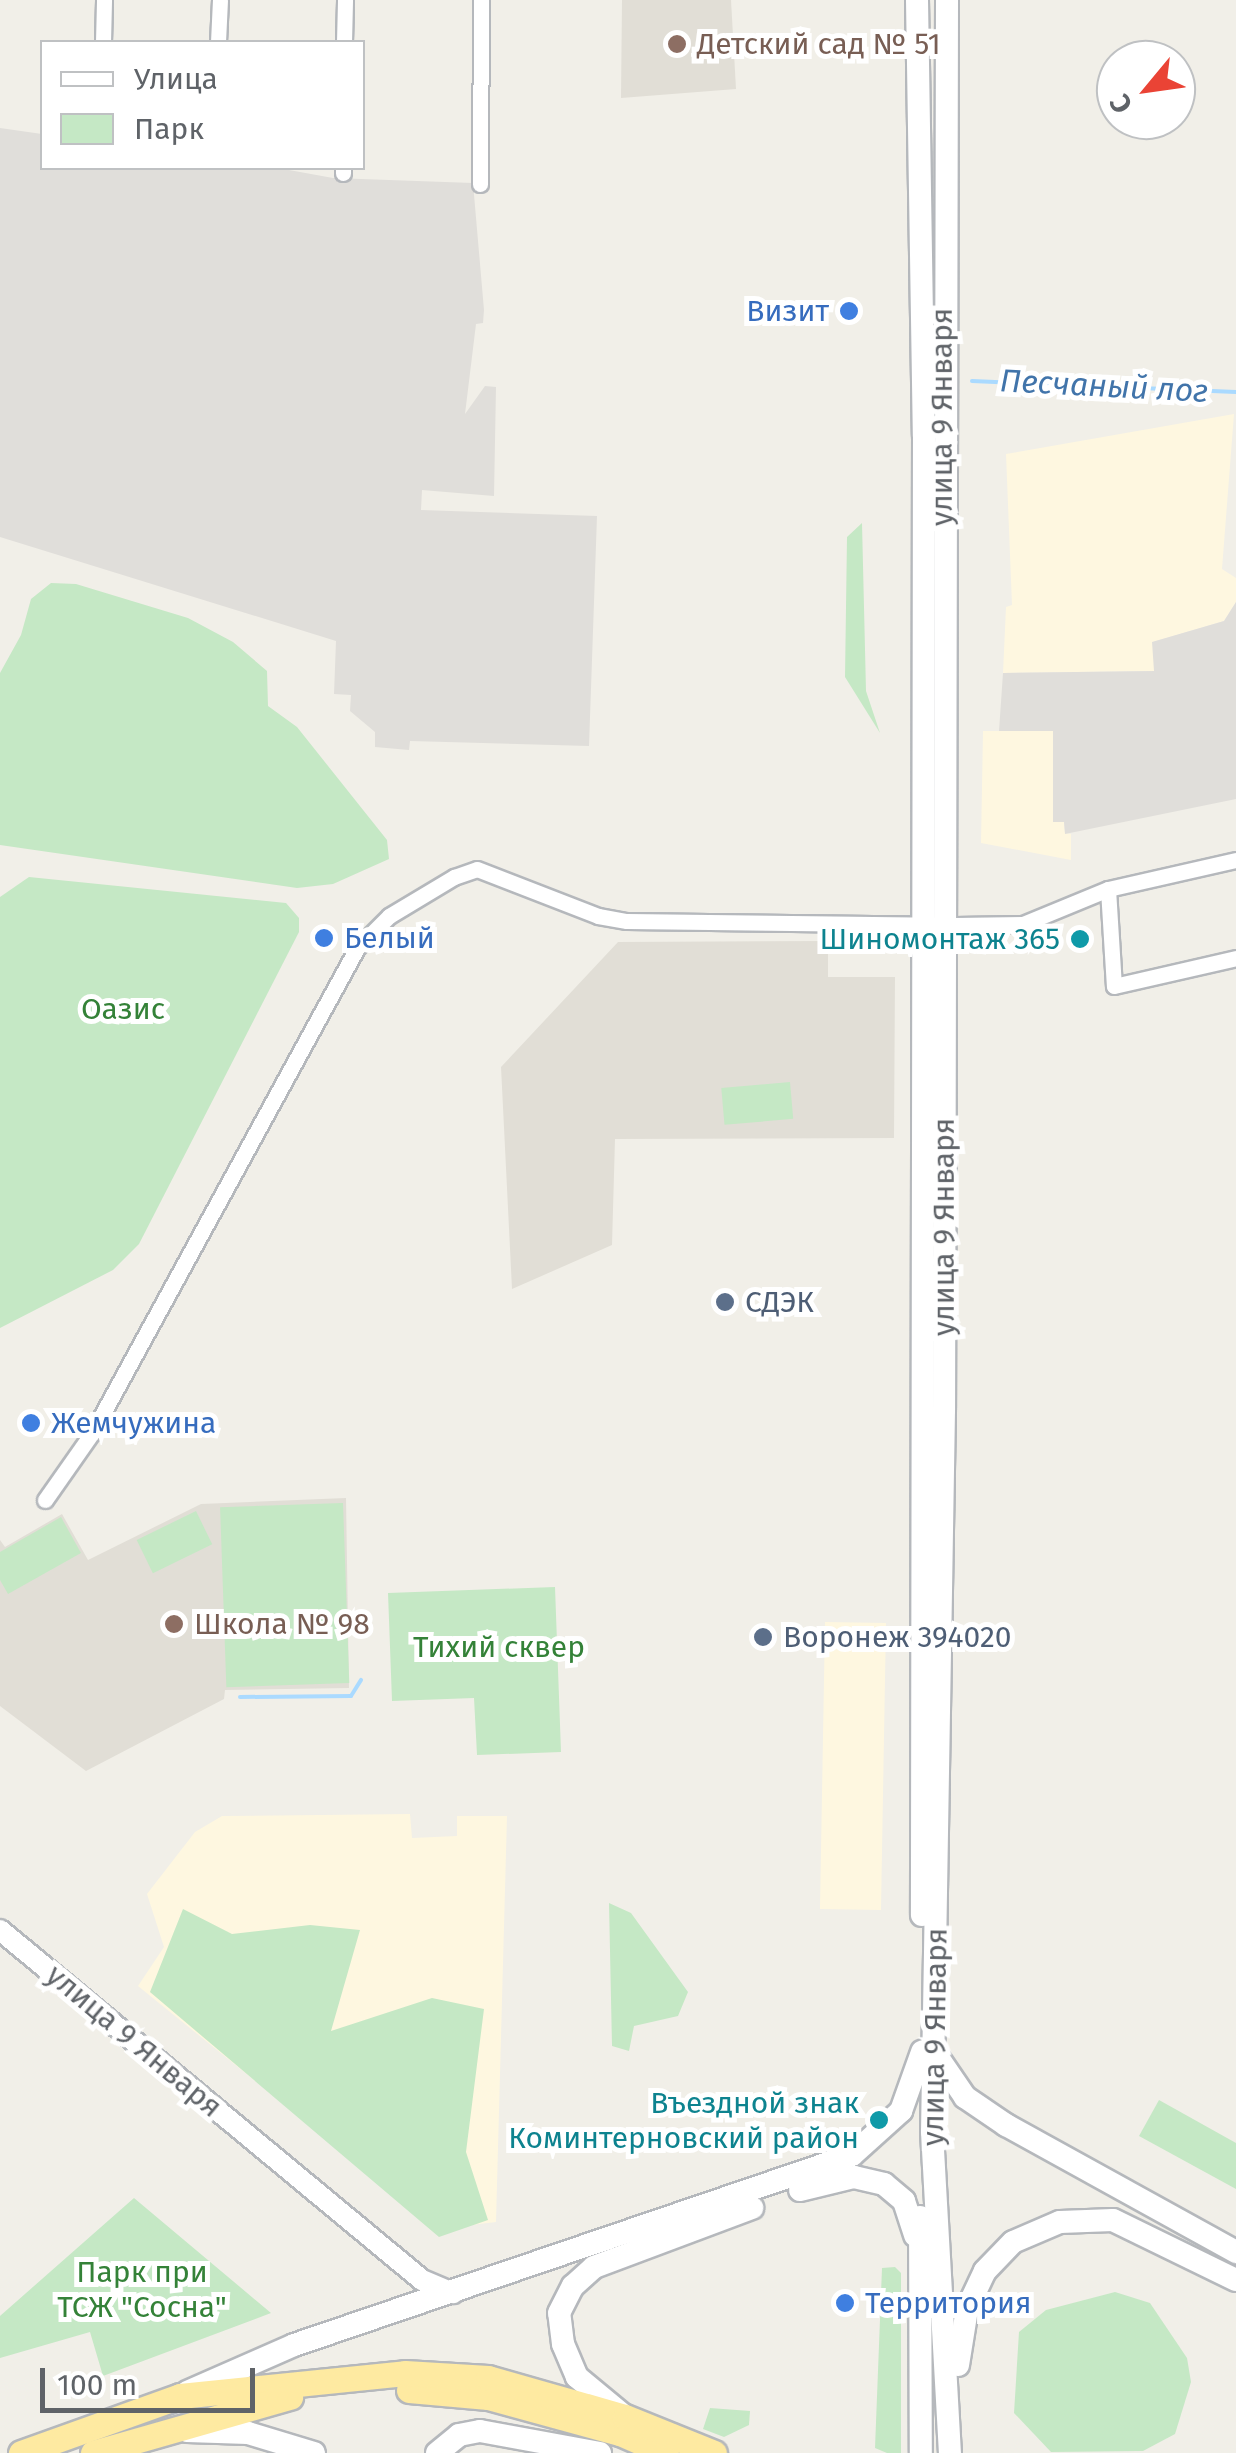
<!DOCTYPE html>
<meta charset="utf-8">
<style>
body{margin:0}
#map{position:relative;width:1236px;height:2453px;overflow:hidden;background:#f1efe8;font-family:"Fira Sans",sans-serif}
div>[style]{position:absolute}
.commercial>*{inset:0;background:#fef7e0;transform-origin:0 0}
.industrial>*{inset:0;background:#e0deda}
.education>*{inset:0;background:#e1ded6}
.green>*{inset:0;background:#c5e8c5;transform-origin:0 0}
.stream>*{height:4px;margin:-2px;padding:0 2px;transform-origin:2px;border-radius:2px;background:#aadaff}
.roads{filter:drop-shadow(2px 0 #b5b8bc) drop-shadow(-2px 0 #b5b8bc) drop-shadow(0 2px #b5b8bc) drop-shadow(0 -2px #b5b8bc)}
.minor>*{height:15px;margin:-7.5px;padding:0 7.5px;transform-origin:7.5px;border-radius:7.5px;background:#fff}
.tertiary>*{height:20px;margin:-10px;padding:0 10px;transform-origin:10px;border-radius:10px;background:#fff}
.secondary>*{height:22px;margin:-11px;padding:0 11px;transform-origin:11px;border-radius:11px;background:#fff}
.trunk>*{height:25px;margin:-12.5px;padding:0 12.5px;transform-origin:12.5px;border-radius:12.5px;background:#feeaa1}
.dots>*{width:28px;height:28px;translate:-50% -50%;box-sizing:border-box;border:5px solid #fff;border-radius:50%}
span{translate:-50% -50%;white-space:nowrap;text-align:center;line-height:1.15;-webkit-text-stroke:10px #fff;paint-order:stroke}
.education-label{font-size:30px;color:#785e54}
.left{translate:0 -50%;text-align:left}
.shop-label{font-size:30px;color:#366cbe}
.right{translate:-100% -50%;text-align:right}
.street-label{font-size:30px;color:#5f6368}
.culture-label{font-size:30px;color:#0d838f}
.park-label{font-size:30px;color:#348238}
.service-label{font-size:30px;color:#4e5e75}
.water-label{font-size:32px;color:#4174aa;font-style:italic}
.legend{position:absolute;left:40px;top:40px;width:325px;height:130px;box-sizing:border-box;background:#fff;border:2px solid #bfc1c3;margin:0;padding:12px 18px;list-style:none;font-size:30px;color:#5f6368}
.legend li{display:flex;align-items:center;gap:20px;height:50px}
.legend b{width:50px;border:2px solid #bfc1c3}
.north{position:absolute;left:1096px;top:40px;width:100px;height:100px;box-sizing:border-box;background:#fff;border:2px solid #bfc1c3;border-radius:50%;rotate:241deg;font-size:28px;font-weight:700;line-height:40px;text-align:center;color:#5f6368}
.north::after{content:'';display:block;margin:auto;width:35px;height:45px;background:#ea4335;clip-path:polygon(50% 0,100% 100%,50% 72%,0 100%)}
.scale{position:absolute;left:40px;top:2368px;width:215px;height:45px;box-sizing:border-box;border:5px solid #5f6368;border-top:0;padding-left:12px;font-size:30px;line-height:35px;white-space:nowrap;color:#5f6368;-webkit-text-stroke:8px #fff;paint-order:stroke}
</style>
<div id="map">
<div class="commercial">
<i style="clip-path:polygon(1234px 414px,1222px 569px,1236px 578px,1236px 602px,1224px 621px,1153px 642px,1155px 671px,1003px 673px,1006px 607px,1012px 605px,1006px 454px)"></i>
<i style="clip-path:polygon(983px 731px,1053px 731px,1054px 822px,1064px 822px,1065px 833px,1071px 834px,1071px 860px,981px 843px)"></i>
<i style="left:825px;top:1622px;width:61px;height:287px;rotate:1deg"></i>
<i style="clip-path:polygon(410px 1814px,412px 1838px,457px 1836px,457px 1816px,507px 1816px,496px 2222px,438px 2229px,138px 1986px,164px 1947px,147px 1894px,195px 1832px,222px 1816px)"></i>
</div>
<div class="industrial">
<i style="clip-path:polygon(0 128px,42px 134px,42px 168px,278px 168px,333px 178px,473px 183px,484px 310px,483px 323px,476px 324px,465px 414px,485px 386px,496px 387px,494px 496px,422px 490px,421px 510px,597px 516px,589px 746px,410px 741px,409px 750px,375px 747px,375px 732px,350px 711px,351px 695px,334px 694px,336px 641px,0 537px)"></i>
<i style="clip-path:polygon(1236px 602px,1236px 799px,1065px 834px,1064px 822px,1053px 822px,1053px 731px,999px 731px,1003px 673px,1154px 671px,1152px 642px,1224px 621px)"></i>
</div>
<div class="education">
<i style="clip-path:polygon(622px 0,731px 0,736px 89px,621px 98px)"></i>
<i style="clip-path:polygon(828px 941px,828px 977px,895px 977px,894px 1138px,615px 1139px,612px 1245px,512px 1289px,501px 1067px,618px 942px)"></i>
<i style="clip-path:polygon(346px 1498px,349px 1688px,225px 1690px,224px 1699px,86px 1771px,0 1706px,0 1540px,5px 1547px,62px 1514px,88px 1560px,201px 1504px)"></i>
</div>
<div class="green">
<i style="clip-path:polygon(862px 523px,866px 691px,880px 733px,845px 677px,847px 537px)"></i>
<i style="clip-path:polygon(51px 583px,76px 584px,188px 618px,233px 642px,267px 671px,268px 706px,297px 727px,387px 840px,389px 859px,333px 884px,297px 888px,0 845px,0 673px,21px 635px,31px 599px)"></i>
<i style="clip-path:polygon(29px 877px,286px 903px,299px 918px,299px 932px,139px 1244px,113px 1270px,0 1328px,0 897px)"></i>
<i style="left:790px;top:1082px;width:37px;height:69px;rotate:85deg"></i>
<i style="left:343px;top:1503px;width:180px;height:123px;rotate:88deg"></i>
<i style="left:196px;top:1511px;width:37px;height:66px;rotate:64deg"></i>
<i style="clip-path:polygon(61px 1517px,81px 1553px,8px 1594px,0 1580px,0 1552px)"></i>
<i style="clip-path:polygon(555px 1587px,561px 1752px,477px 1755px,474px 1698px,392px 1701px,388px 1593px)"></i>
<i style="clip-path:polygon(609px 1903px,631px 1913px,688px 1992px,678px 2016px,634px 2026px,629px 2051px,612px 2046px)"></i>
<i style="clip-path:polygon(183px 1909px,232px 1934px,310px 1925px,360px 1930px,331px 2031px,432px 1998px,484px 2009px,466px 2152px,488px 2220px,439px 2237px,150px 1992px)"></i>
<i style="clip-path:polygon(1159px 2100px,1236px 2143px,1236px 2189px,1139px 2136px)"></i>
<i style="clip-path:polygon(134px 2198px,271px 2313px,103px 2376px,90px 2332px,0 2358px,0 2316px)"></i>
<i style="clip-path:polygon(895px 2267px,901px 2273px,901px 2453px,887px 2453px,875px 2448px,882px 2268px)"></i>
<i style="clip-path:polygon(1115px 2292px,1150px 2303px,1187px 2358px,1191px 2382px,1175px 2434px,1143px 2451px,1051px 2452px,1014px 2413px,1019px 2332px,1046px 2310px)"></i>
<i style="clip-path:polygon(710px 2408px,750px 2411px,749px 2425px,724px 2437px,703px 2429px)"></i>
</div>
<div class="stream">
<i style="left:972px;top:381px;width:264px;rotate:2.4deg"></i>
<i style="left:240px;top:1697px;width:111px;rotate:-0.5deg"></i>
<i style="left:351px;top:1696px;width:19px;rotate:-58deg"></i>
</div>
<div class="roads">
<div class="minor">
<i style="left:103px;top:42px;width:42px;rotate:-88.6deg"></i>
<i style="left:218px;top:42px;width:42px;rotate:-87.3deg"></i>
<i style="left:344px;top:42px;width:42px;rotate:-88.6deg"></i>
<i style="left:343px;top:173px;width:5px;rotate:-90deg"></i>
<i style="left:480px;top:184px;width:184px;rotate:-89.7deg"></i>
<i style="left:1108px;top:889px;width:97px;rotate:86.5deg"></i>
<i style="left:1114px;top:986px;width:125px;rotate:-12.9deg"></i>
<i style="left:45px;top:1500px;width:82px;rotate:-55deg"></i>
<i style="left:92px;top:1433px;width:553px;rotate:-61.35deg"></i>
<i style="left:357px;top:948px;width:45px;rotate:-45deg"></i>
<i style="left:389px;top:916px;width:76px;rotate:-31deg"></i>
<i style="left:454px;top:877px;width:24px;rotate:-19deg"></i>
<i style="left:477px;top:869px;width:130px;rotate:21.2deg"></i>
<i style="left:598px;top:916px;width:29px;rotate:10deg"></i>
<i style="left:627px;top:921px;width:328px;rotate:0.7deg"></i>
<i style="left:955px;top:925px;width:68px;rotate:-0.8deg"></i>
<i style="left:1023px;top:924px;width:92px;rotate:-22.4deg"></i>
<i style="left:1108px;top:889px;width:131px;rotate:-12.8deg"></i>
</div>
<div class="tertiary">
<i style="left:0;top:1930px;width:548px;rotate:39.67deg"></i>
<i style="left:422px;top:2280px;width:34px;rotate:23deg"></i>
</div>
<div class="secondary">
<i style="left:917px;top:0;width:436px;rotate:89.1deg"></i>
<i style="left:924px;top:436px;width:1479px;rotate:90.08deg"></i>
<i style="left:947px;top:0;width:1410px;rotate:90.12deg"></i>
<i style="left:944px;top:1410px;width:722px;rotate:90.95deg"></i>
<i style="left:932px;top:2132px;width:322px;rotate:86.8deg"></i>
<i style="left:937px;top:2056px;width:50px;rotate:55.7deg"></i>
<i style="left:965px;top:2097px;width:50px;rotate:34.3deg"></i>
<i style="left:1006px;top:2125px;width:263px;rotate:28.9deg"></i>
<i style="left:800px;top:2190px;width:56px;rotate:-13.5deg"></i>
<i style="left:854px;top:2177px;width:31px;rotate:13deg"></i>
<i style="left:884px;top:2184px;width:26px;rotate:40deg"></i>
<i style="left:904px;top:2201px;width:36px;rotate:72deg"></i>
<i style="left:920px;top:2217px;width:236px;rotate:89.8deg"></i>
<i style="left:958px;top:2365px;width:57px;rotate:-80.9deg"></i>
<i style="left:967px;top:2309px;width:42px;rotate:-64.7deg"></i>
<i style="left:985px;top:2271px;width:40px;rotate:-46deg"></i>
<i style="left:1013px;top:2242px;width:51px;rotate:-23.1deg"></i>
<i style="left:1060px;top:2222px;width:53px;rotate:-2.2deg"></i>
<i style="left:1113px;top:2220px;width:137px;rotate:26deg"></i>
<i style="left:187px;top:2392px;width:117px;rotate:-23.7deg"></i>
<i style="left:294px;top:2345px;width:589px;rotate:-18.8deg"></i>
<i style="left:852px;top:2155px;width:66px;rotate:-41.9deg"></i>
<i style="left:901px;top:2111px;width:63px;rotate:-70.4deg"></i>
<i style="left:623px;top:2415px;width:60px;rotate:-140.4deg"></i>
<i style="left:577px;top:2377px;width:36px;rotate:-113deg"></i>
<i style="left:563px;top:2344px;width:31px;rotate:-97deg"></i>
<i style="left:559px;top:2313px;width:30px;rotate:-63deg"></i>
<i style="left:573px;top:2286px;width:28px;rotate:-42deg"></i>
<i style="left:594px;top:2267px;width:169px;rotate:-20.5deg"></i>
<i style="left:187px;top:2431px;width:61px;rotate:1.9deg"></i>
<i style="left:248px;top:2433px;width:69px;rotate:16.9deg"></i>
<i style="left:437px;top:2453px;width:28px;rotate:-39deg"></i>
<i style="left:459px;top:2435px;width:21px;rotate:-11deg"></i>
<i style="left:480px;top:2431px;width:122px;rotate:10.4deg"></i>
</div>
<div class="trunk">
<i style="left:409px;top:2390px;width:79px;rotate:5.1deg"></i>
<i style="left:488px;top:2397px;width:137px;rotate:15.3deg"></i>
<i style="left:620px;top:2433px;width:50px;rotate:23.5deg"></i>
<i style="left:21px;top:2453px;width:169px;rotate:-19.7deg"></i>
<i style="left:180px;top:2396px;width:226px;rotate:-5.8deg"></i>
<i style="left:405px;top:2373px;width:83px;rotate:3.4deg"></i>
<i style="left:488px;top:2378px;width:142px;rotate:15.9deg"></i>
<i style="left:625px;top:2417px;width:96px;rotate:22deg"></i>
<i style="left:93px;top:2453px;width:205px;rotate:-15.9deg"></i>
</div>
</div>
<div class="dots">
<i style="left:677px;top:44px;background:#8d6e63"></i>
<i style="left:849px;top:311px;background:#3f7fe0"></i>
<i style="left:324px;top:938px;background:#3f7fe0"></i>
<i style="left:1080px;top:939px;background:#0f9aa8"></i>
<i style="left:725px;top:1302px;background:#5c6f8a"></i>
<i style="left:31px;top:1423px;background:#3f7fe0"></i>
<i style="left:174px;top:1624px;background:#8d6e63"></i>
<i style="left:763px;top:1637px;background:#5c6f8a"></i>
<i style="left:879px;top:2120px;background:#0f9aa8"></i>
<i style="left:845px;top:2303px;background:#3f7fe0"></i>
</div>
<div class="education-label">
<span class="left" style="left:697px;top:44px">Детский сад № 51</span>
<span class="left" style="left:194px;top:1624px">Школа № 98</span>
</div>
<div class="shop-label">
<span class="right" style="left:829px;top:311px">Визит</span>
<span class="left" style="left:344px;top:938px">Белый</span>
<span class="left" style="left:51px;top:1423px">Жемчужина</span>
<span class="left" style="left:865px;top:2303px">Территория</span>
</div>
<div class="street-label">
<span style="left:942px;top:417px;rotate:-90deg">улица 9 Января</span>
<span style="left:944px;top:1227px;rotate:-90deg">улица 9 Января</span>
<span style="left:935px;top:2037px;rotate:-89deg">улица 9 Января</span>
<span style="left:134px;top:2041px;rotate:40deg">улица 9 Января</span>
</div>
<div class="culture-label">
<span class="right" style="left:1060px;top:939px">Шиномонтаж 365</span>
<span class="right" style="left:859px;top:2120px">Въездной знак<br>Коминтерновский район</span>
</div>
<div class="park-label">
<span style="left:123px;top:1009px">Оазис</span>
<span style="left:499px;top:1647px">Тихий сквер</span>
<span style="left:142px;top:2289px">Парк при<br>ТСЖ "Сосна"</span>
</div>
<div class="service-label">
<span class="left" style="left:745px;top:1302px">СДЭК</span>
<span class="left" style="left:783px;top:1637px">Воронеж 394020</span>
</div>
<div class="water-label">
<span style="left:1104px;top:386px;rotate:3deg">Песчаный лог</span>
</div>
<ul class="legend">
<li><b style="height:12px;background:#fff"></b>Улица</li>
<li><b style="height:28px;background:#c5e8c5"></b>Парк</li>
</ul>
<div class="north">С</div>
<div class="scale">100 m</div>
</div>
